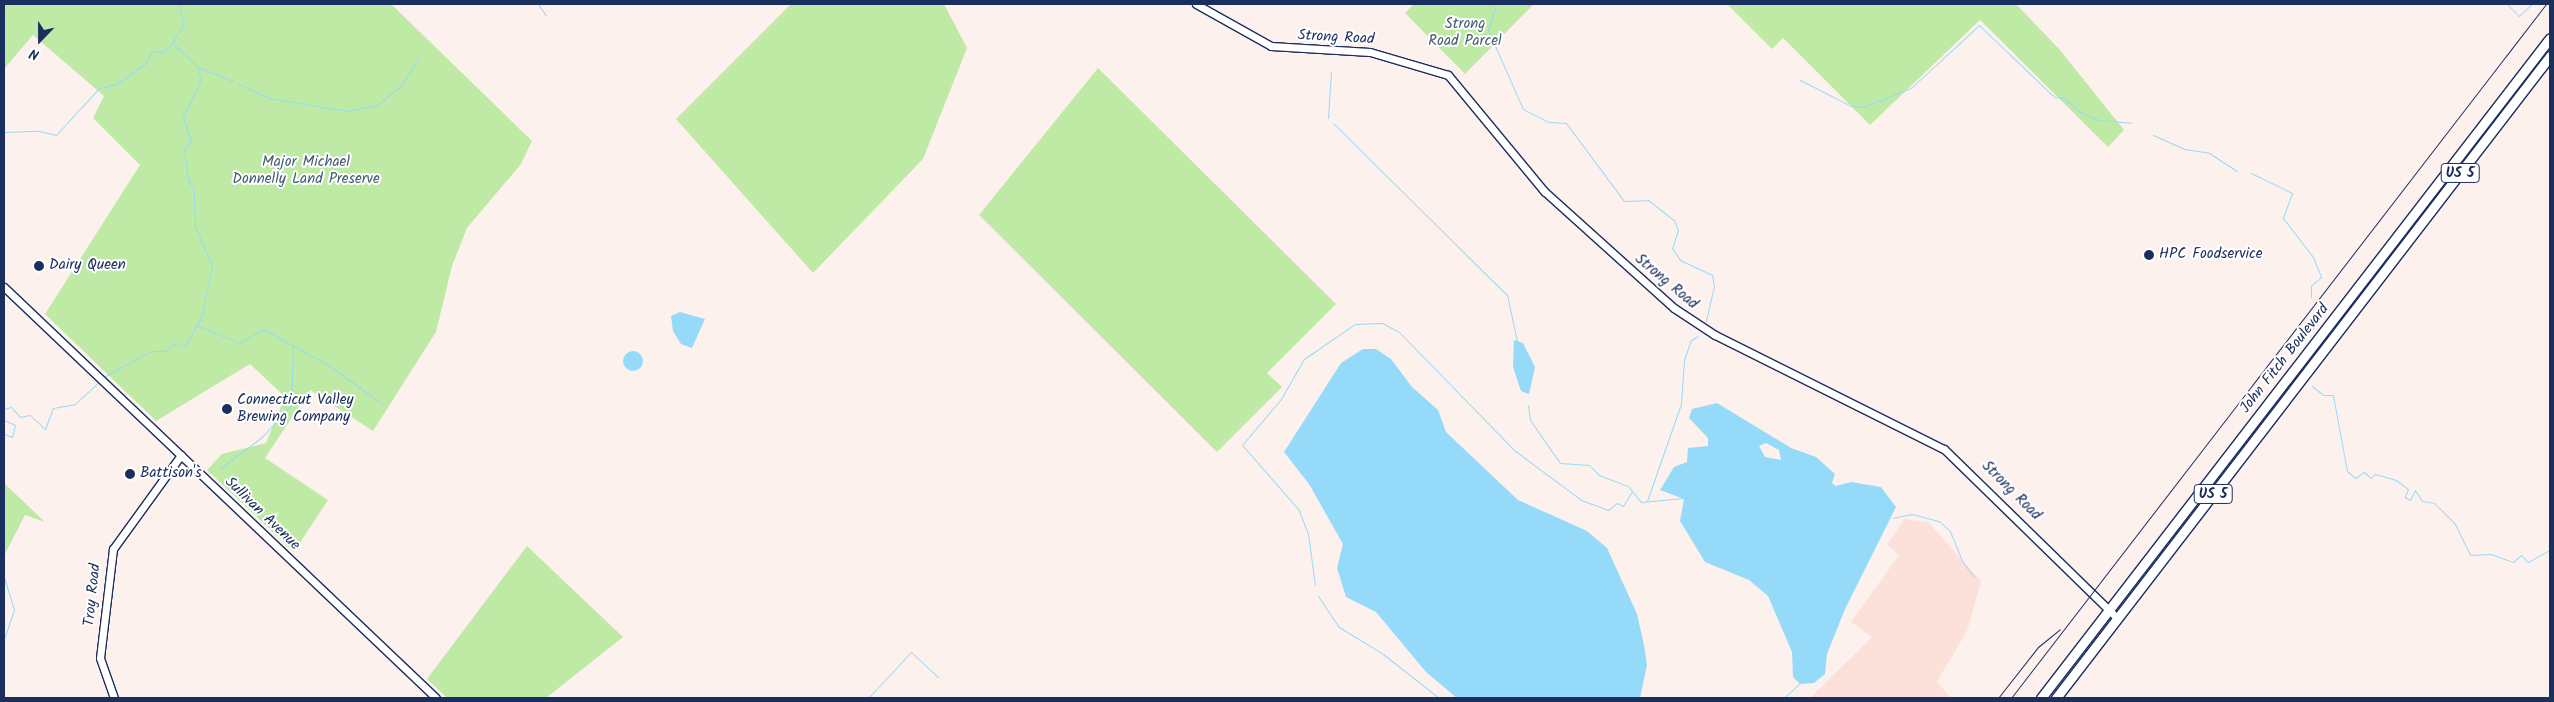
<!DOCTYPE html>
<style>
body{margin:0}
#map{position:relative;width:2554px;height:702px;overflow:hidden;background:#fdf1ee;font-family:Kalam,sans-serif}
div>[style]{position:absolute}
.built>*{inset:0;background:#fbe1da}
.green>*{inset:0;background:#bfeaa6}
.water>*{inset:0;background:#95daf8}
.round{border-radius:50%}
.stream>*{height:1px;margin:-0.5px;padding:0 0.5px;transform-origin:0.5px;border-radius:0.5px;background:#95daf8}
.roads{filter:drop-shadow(1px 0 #1b2f5e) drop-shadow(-1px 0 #1b2f5e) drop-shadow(0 1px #1b2f5e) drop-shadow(0 -1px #1b2f5e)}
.secondary>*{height:7px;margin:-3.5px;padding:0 3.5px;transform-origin:3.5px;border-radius:3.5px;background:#fff}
.highway>*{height:9px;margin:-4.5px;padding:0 4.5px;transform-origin:4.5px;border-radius:4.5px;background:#fff}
.rail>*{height:1px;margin:-0.5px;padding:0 0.5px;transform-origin:0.5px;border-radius:0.5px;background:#1b2f5e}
.dots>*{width:14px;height:14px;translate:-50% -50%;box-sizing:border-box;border:2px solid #fff;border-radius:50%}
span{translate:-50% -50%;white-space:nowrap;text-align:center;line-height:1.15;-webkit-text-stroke:4px #fff;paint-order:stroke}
.shield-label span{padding:1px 4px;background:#fff;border:1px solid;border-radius:4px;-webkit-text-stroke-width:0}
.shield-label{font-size:14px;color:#1b2f5e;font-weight:700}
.park-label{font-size:15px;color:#445e70}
.street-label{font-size:15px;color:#1b2f5e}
.poi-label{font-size:15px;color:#1b2f5e}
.left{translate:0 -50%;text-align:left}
.frame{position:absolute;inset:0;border:5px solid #1b2f5e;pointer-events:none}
.north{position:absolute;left:15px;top:15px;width:50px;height:50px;-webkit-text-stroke:4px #fff;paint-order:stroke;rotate:202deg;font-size:14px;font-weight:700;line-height:20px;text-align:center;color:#1b2f5e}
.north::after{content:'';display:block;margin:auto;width:18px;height:22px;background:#1b2f5e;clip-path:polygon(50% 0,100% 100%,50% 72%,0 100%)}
</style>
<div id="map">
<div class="built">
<i style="clip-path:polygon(1904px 519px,1928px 522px,1981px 581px,1968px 629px,1937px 682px,1951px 698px,1810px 698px,1872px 637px,1851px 622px,1899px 555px,1887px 545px)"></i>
</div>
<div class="green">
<i style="clip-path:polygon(4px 4px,391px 4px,532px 141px,521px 164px,467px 228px,452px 266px,436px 332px,373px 431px,310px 390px,265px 458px,328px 500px,294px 552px,207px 470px,222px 454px,266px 443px,285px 397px,250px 364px,156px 421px,45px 314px,140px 165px,93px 118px,104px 96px,33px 35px,4px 69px)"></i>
<i style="clip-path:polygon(791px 4px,944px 4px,967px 48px,923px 159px,813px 273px,676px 119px)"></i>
<i style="clip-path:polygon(1414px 4px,1534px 4px,1465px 74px,1405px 13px)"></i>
<i style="clip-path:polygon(1727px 4px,2016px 4px,2060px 50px,2124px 130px,2108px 147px,1980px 20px,1870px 125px,1783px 38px,1772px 49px)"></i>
<i style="clip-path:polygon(1098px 68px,1336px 304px,1267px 373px,1282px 387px,1217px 452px,979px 215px)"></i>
<i style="clip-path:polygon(4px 483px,45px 522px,25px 515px,4px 556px)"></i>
<i style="clip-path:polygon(527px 546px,623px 637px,546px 698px,447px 698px,427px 679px)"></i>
</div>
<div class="water">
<i style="clip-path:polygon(680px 312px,705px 319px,692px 348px,681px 344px,673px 331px,671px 316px)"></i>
<i style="clip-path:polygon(1514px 340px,1523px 343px,1535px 367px,1529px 394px,1521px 391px,1513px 367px)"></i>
<i style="clip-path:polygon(1363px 349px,1376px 349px,1391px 359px,1412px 387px,1438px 410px,1446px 432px,1518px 500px,1587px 531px,1607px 548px,1637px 614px,1644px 645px,1647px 665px,1640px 698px,1457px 698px,1426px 672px,1376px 612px,1346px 597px,1337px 568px,1343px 544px,1309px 484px,1284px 452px,1341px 363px)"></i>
<i class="round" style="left:623px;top:351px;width:20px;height:20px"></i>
<i style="clip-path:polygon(evenodd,1717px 403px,1791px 448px,1816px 457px,1835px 474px,1832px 483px,1836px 486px,1851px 482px,1881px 487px,1896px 507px,1845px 609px,1827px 654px,1825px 674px,1814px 683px,1800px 684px,1793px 677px,1792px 652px,1768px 596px,1749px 580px,1705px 562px,1680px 521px,1684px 499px,1660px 490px,1674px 467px,1687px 462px,1688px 448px,1708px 446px,1708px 438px,1689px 418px,1692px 409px,1717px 403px,1766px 443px,1779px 450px,1781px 460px,1765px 457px,1759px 446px,1766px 443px)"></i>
</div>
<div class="stream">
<i style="left:538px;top:4px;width:14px;rotate:56deg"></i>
<i style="left:1496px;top:4px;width:27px;rotate:107deg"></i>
<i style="left:1488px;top:30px;width:86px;rotate:66.1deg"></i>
<i style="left:1523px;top:109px;width:29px;rotate:27deg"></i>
<i style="left:1549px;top:122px;width:17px;rotate:3deg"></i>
<i style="left:1566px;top:123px;width:97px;rotate:53.4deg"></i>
<i style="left:1624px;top:201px;width:24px;rotate:-2deg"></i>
<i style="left:1648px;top:200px;width:33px;rotate:38deg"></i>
<i style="left:1674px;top:220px;width:11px;rotate:68deg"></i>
<i style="left:1678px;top:230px;width:19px;rotate:108deg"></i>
<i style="left:1672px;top:248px;width:14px;rotate:56deg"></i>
<i style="left:1680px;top:260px;width:35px;rotate:25deg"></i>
<i style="left:1712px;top:275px;width:11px;rotate:80deg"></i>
<i style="left:1714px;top:286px;width:36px;rotate:103deg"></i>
<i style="left:2507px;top:4px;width:17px;rotate:45deg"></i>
<i style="left:2519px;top:16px;width:18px;rotate:-43deg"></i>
<i style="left:198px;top:67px;width:38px;rotate:22deg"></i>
<i style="left:1800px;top:80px;width:57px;rotate:27deg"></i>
<i style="left:1851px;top:106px;width:12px;rotate:5deg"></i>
<i style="left:1863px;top:107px;width:52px;rotate:-21.6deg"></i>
<i style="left:1911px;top:88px;width:93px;rotate:-42.8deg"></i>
<i style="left:1979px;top:25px;width:104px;rotate:43.8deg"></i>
<i style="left:2054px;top:97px;width:10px;rotate:6deg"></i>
<i style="left:2064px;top:98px;width:21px;rotate:41deg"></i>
<i style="left:2080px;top:112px;width:21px;rotate:23deg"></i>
<i style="left:2099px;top:120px;width:32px;rotate:5deg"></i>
<i style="left:238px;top:84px;width:34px;rotate:24deg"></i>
<i style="left:269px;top:98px;width:79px;rotate:9.5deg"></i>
<i style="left:347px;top:111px;width:31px;rotate:-11deg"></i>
<i style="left:377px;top:105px;width:32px;rotate:-39deg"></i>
<i style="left:402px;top:85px;width:31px;rotate:-59deg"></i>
<i style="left:1328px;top:118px;width:46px;rotate:-86.3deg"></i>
<i style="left:1333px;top:123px;width:245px;rotate:44.7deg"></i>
<i style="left:1507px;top:295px;width:47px;rotate:77.7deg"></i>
<i style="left:4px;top:132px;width:35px;rotate:-2deg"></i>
<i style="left:39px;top:131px;width:17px;rotate:13deg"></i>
<i style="left:56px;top:135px;width:64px;rotate:-47.5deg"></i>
<i style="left:99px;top:88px;width:18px;rotate:-13deg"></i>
<i style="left:117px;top:84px;width:34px;rotate:-36deg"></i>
<i style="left:145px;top:64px;width:15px;rotate:-62deg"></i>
<i style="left:152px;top:51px;width:12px;rotate:5deg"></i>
<i style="left:164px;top:52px;width:12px;rotate:-48deg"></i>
<i style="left:2153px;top:135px;width:35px;rotate:24deg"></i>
<i style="left:2185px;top:149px;width:24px;rotate:9deg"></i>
<i style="left:2209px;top:153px;width:33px;rotate:33deg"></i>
<i style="left:2251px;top:173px;width:46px;rotate:26deg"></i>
<i style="left:2292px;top:193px;width:27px;rotate:110deg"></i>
<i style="left:2283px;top:218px;width:49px;rotate:52.4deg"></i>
<i style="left:2313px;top:257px;width:22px;rotate:68deg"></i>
<i style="left:2321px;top:277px;width:13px;rotate:138deg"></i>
<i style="left:2311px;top:286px;width:11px;rotate:90deg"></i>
<i style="left:196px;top:325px;width:47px;rotate:22.7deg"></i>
<i style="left:239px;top:343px;width:28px;rotate:-30deg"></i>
<i style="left:263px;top:329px;width:74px;rotate:29deg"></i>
<i style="left:328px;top:365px;width:65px;rotate:35.6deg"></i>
<i style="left:2304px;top:339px;width:21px;rotate:-49deg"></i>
<i style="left:2318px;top:323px;width:9px;rotate:-96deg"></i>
<i style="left:102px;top:378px;width:56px;rotate:-28.9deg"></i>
<i style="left:151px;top:351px;width:14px"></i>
<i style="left:165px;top:351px;width:11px;rotate:-41deg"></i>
<i style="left:173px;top:344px;width:12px;rotate:9deg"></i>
<i style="left:185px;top:346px;width:35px;rotate:-61deg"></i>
<i style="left:202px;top:315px;width:51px;rotate:-78.7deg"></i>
<i style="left:212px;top:265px;width:43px;rotate:-113.6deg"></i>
<i style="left:195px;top:226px;width:37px;rotate:-92deg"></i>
<i style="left:194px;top:189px;width:11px;rotate:-124deg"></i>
<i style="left:188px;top:180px;width:31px;rotate:-97deg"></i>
<i style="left:184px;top:149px;width:11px;rotate:-49deg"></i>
<i style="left:191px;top:141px;width:25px;rotate:-108deg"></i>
<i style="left:183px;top:117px;width:42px;rotate:-64.7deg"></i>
<i style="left:201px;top:79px;width:14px;rotate:-107deg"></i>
<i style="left:197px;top:66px;width:34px;rotate:-137deg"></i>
<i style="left:172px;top:43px;width:22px;rotate:-58deg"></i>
<i style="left:184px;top:24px;width:21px;rotate:-107deg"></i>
<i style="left:2312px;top:386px;width:14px;rotate:39deg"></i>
<i style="left:2323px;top:395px;width:10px"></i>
<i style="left:2333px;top:395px;width:77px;rotate:79.6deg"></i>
<i style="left:2347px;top:471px;width:11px;rotate:41deg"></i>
<i style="left:2355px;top:478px;width:11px;rotate:-34deg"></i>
<i style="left:2364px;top:472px;width:9px;rotate:41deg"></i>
<i style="left:2371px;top:478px;width:6px;rotate:-45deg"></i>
<i style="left:2375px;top:474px;width:22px;rotate:16deg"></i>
<i style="left:2396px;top:480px;width:15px;rotate:37deg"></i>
<i style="left:2408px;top:489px;width:9px;rotate:111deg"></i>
<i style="left:2405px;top:497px;width:6px;rotate:31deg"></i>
<i style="left:2410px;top:500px;width:11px;rotate:-63deg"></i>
<i style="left:2415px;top:490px;width:13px;rotate:58deg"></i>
<i style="left:2422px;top:501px;width:12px;rotate:9deg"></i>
<i style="left:2434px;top:503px;width:30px;rotate:45deg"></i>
<i style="left:2455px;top:524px;width:34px;rotate:64deg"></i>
<i style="left:2470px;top:555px;width:21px;rotate:-3deg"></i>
<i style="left:2491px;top:554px;width:23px;rotate:20deg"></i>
<i style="left:2513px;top:562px;width:11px;rotate:-41deg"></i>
<i style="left:2521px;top:555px;width:10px;rotate:45deg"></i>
<i style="left:2528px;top:562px;width:25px;rotate:-29deg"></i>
<i style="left:1528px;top:405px;width:15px;rotate:82deg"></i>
<i style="left:1530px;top:420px;width:52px;rotate:55.1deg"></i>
<i style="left:1560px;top:463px;width:29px;rotate:4deg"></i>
<i style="left:1589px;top:465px;width:14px;rotate:45deg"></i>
<i style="left:1599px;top:475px;width:31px;rotate:21deg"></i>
<i style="left:1628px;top:486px;width:21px;rotate:51deg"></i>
<i style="left:1641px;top:502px;width:43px;rotate:-5.3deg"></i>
<i style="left:4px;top:409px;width:7px;rotate:-16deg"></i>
<i style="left:11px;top:407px;width:13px;rotate:48deg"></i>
<i style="left:20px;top:417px;width:10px;rotate:-11deg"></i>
<i style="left:30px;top:415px;width:21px;rotate:43deg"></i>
<i style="left:45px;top:429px;width:22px;rotate:-69deg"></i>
<i style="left:53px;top:408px;width:22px;rotate:-10deg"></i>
<i style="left:75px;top:404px;width:34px;rotate:-43deg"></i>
<i style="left:4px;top:420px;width:12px;rotate:24deg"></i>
<i style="left:15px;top:425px;width:12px;rotate:104deg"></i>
<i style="left:12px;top:437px;width:9px;rotate:-159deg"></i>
<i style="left:219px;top:469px;width:54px;rotate:-36.7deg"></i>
<i style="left:262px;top:437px;width:43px;rotate:-47.8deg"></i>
<i style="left:291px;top:405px;width:58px;rotate:-88deg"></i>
<i style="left:1647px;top:501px;width:103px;rotate:-70.7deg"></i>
<i style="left:1681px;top:404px;width:44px;rotate:-86.1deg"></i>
<i style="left:1684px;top:360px;width:21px;rotate:-71deg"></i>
<i style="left:1691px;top:340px;width:8px;rotate:-30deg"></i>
<i style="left:1893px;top:518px;width:19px;rotate:-12deg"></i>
<i style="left:1912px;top:514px;width:28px;rotate:15deg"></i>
<i style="left:1939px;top:521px;width:15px;rotate:42deg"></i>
<i style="left:1950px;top:531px;width:32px;rotate:68deg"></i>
<i style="left:1962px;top:561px;width:21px;rotate:53deg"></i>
<i style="left:4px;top:524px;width:6px;rotate:90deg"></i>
<i style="left:4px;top:577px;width:34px;rotate:73deg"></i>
<i style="left:14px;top:610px;width:31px;rotate:109deg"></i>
<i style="left:1315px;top:585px;width:51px;rotate:-97.8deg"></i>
<i style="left:1308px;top:534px;width:26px;rotate:-111deg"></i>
<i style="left:1299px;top:510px;width:86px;rotate:-131.2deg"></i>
<i style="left:1242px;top:445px;width:60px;rotate:-49.7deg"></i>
<i style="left:1281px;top:399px;width:46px;rotate:-60.1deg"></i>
<i style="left:1304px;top:359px;width:62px;rotate:-34.5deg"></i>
<i style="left:1355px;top:324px;width:27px;rotate:-2deg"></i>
<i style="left:1382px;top:323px;width:19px;rotate:28deg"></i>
<i style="left:1399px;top:332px;width:165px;rotate:45.7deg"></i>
<i style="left:1514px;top:450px;width:84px;rotate:36.7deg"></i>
<i style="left:1581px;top:500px;width:29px;rotate:20deg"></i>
<i style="left:1608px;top:510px;width:11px;rotate:-38deg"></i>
<i style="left:1617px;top:503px;width:7px;rotate:27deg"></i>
<i style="left:1623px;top:506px;width:17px;rotate:-59deg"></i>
<i style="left:1318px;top:596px;width:37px;rotate:56deg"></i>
<i style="left:1339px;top:627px;width:52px;rotate:31.5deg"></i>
<i style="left:1383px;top:654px;width:71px;rotate:38.2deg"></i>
<i style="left:1785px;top:697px;width:19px;rotate:-43deg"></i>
<i style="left:670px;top:698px;width:11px"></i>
<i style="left:868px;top:698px;width:63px;rotate:-46.9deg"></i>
<i style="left:911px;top:652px;width:37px;rotate:43deg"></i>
</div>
<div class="roads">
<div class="secondary">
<i style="left:1196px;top:4px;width:86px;rotate:29.2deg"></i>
<i style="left:1271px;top:46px;width:99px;rotate:3.5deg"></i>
<i style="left:1370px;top:52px;width:81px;rotate:16.4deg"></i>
<i style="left:1448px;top:75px;width:151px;rotate:50.4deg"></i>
<i style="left:1544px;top:191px;width:175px;rotate:42deg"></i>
<i style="left:1674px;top:308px;width:49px;rotate:33.4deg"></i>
<i style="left:1715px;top:335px;width:256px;rotate:26.5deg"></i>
<i style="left:1944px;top:449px;width:242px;rotate:44.3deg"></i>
<i style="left:4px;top:287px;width:596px;rotate:43.57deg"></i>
<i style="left:114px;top:698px;width:42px;rotate:-109.3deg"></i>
<i style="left:100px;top:658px;width:110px;rotate:-83.2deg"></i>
<i style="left:113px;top:549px;width:116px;rotate:-54.1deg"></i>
</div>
<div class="highway">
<i style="left:2041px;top:698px;width:833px;rotate:-52.36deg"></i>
<i style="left:2056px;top:698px;width:810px;rotate:-52.42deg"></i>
</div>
</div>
<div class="rail">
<i style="left:1998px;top:698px;width:65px;rotate:-51.9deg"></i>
<i style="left:2038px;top:647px;width:28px;rotate:-39deg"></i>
<i style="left:2011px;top:698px;width:876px;rotate:-52.37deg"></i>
</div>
<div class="dots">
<i style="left:2149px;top:255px;background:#1b2f5e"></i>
<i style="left:39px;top:266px;background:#1b2f5e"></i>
<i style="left:227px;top:409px;background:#1b2f5e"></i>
<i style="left:130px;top:474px;background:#1b2f5e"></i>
</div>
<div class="shield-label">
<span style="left:2460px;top:173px">US 5</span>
<span style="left:2213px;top:494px">US 5</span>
</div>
<div class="park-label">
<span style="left:1465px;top:33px">Strong<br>Road Parcel</span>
<span style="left:306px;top:171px">Major Michael<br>Donnelly Land Preserve</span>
</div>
<div class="street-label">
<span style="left:1336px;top:38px;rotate:3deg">Strong Road</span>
<span style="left:1666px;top:282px;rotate:40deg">Strong Road</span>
<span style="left:2285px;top:359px;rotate:-52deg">John Fitch Boulevard</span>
<span style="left:2011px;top:491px;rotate:45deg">Strong Road</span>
<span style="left:262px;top:514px;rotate:44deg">Sullivan Avenue</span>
<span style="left:93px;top:595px;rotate:-84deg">Troy Road</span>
</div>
<div class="poi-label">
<span class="left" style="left:2159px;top:255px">HPC Foodservice</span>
<span class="left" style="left:49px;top:266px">Dairy Queen</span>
<span class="left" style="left:237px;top:409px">Connecticut Valley<br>Brewing Company</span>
<span class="left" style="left:140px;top:474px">Battison's</span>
</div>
<div class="frame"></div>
<div class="north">N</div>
</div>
